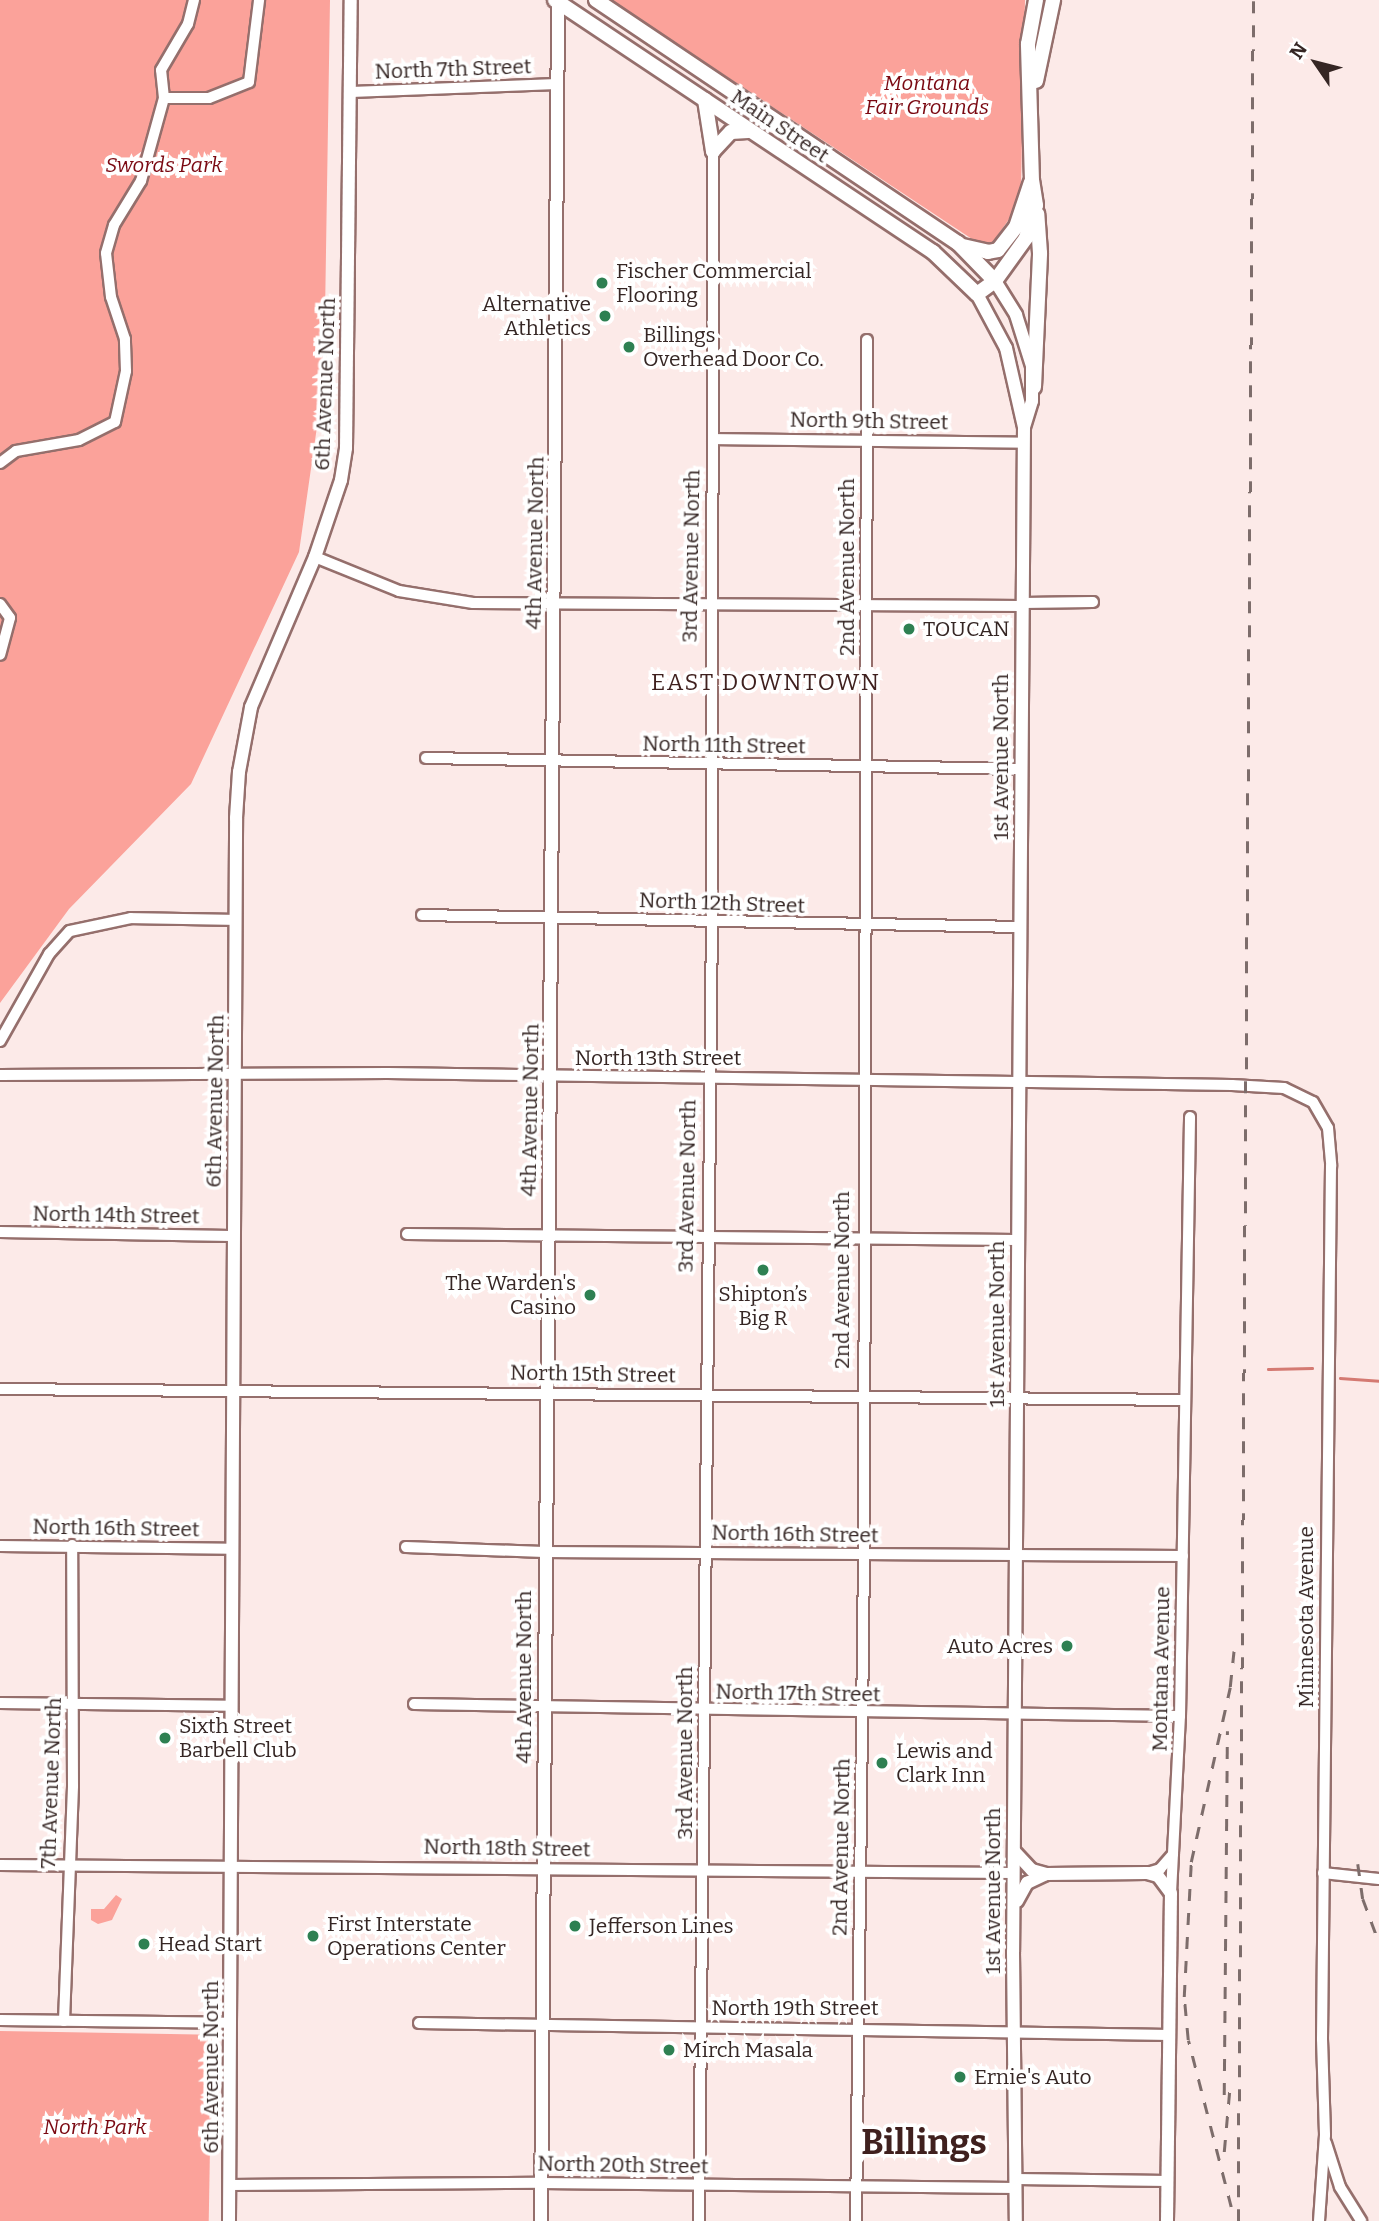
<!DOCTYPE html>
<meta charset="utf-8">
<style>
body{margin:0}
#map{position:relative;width:1379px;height:2221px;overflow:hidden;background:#fceae8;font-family:Bitter,serif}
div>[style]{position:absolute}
.green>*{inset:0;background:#fba29a;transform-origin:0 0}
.stream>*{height:2.5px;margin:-1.25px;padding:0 1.25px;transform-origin:1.25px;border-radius:1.25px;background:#d47a72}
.roads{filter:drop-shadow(2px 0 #956f6c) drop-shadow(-2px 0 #956f6c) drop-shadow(0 2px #956f6c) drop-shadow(0 -2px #956f6c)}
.minor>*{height:10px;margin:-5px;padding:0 5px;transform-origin:5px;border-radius:5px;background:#fff}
.major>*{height:12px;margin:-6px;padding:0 6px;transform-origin:6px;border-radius:6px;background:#fff}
.highway>*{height:14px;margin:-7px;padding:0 7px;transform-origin:7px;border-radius:7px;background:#fff}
.rail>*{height:2.5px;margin-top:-1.25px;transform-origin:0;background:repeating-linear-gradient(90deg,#7d6d6b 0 12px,transparent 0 24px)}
.dots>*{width:19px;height:19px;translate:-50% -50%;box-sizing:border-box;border:4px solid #fff;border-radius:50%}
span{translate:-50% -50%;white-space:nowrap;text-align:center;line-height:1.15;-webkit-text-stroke:7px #fff;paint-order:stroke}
.street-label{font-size:21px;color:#352624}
.park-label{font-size:21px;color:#7a0811;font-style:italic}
.poi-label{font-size:21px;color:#352624}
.left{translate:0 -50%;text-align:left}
.right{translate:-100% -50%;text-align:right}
.neighbourhood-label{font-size:23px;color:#3f201e;letter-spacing:2px}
.town-label{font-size:35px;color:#3f201e;font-weight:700}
.north{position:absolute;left:1281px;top:28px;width:70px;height:70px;-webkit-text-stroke:5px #fff;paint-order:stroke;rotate:305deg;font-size:19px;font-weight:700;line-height:28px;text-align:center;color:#352624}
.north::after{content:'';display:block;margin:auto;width:24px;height:32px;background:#352624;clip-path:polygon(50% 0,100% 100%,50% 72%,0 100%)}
</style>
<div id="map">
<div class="green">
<i style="clip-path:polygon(0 0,330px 0,324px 378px,299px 552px,191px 784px,69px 909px,0 1003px)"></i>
<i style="clip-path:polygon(611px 0,1025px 0,1021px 186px,1014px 212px,993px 242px,978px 243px)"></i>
<i style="clip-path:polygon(116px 1895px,122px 1899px,112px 1920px,98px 1924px,91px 1920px,91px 1909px,104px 1909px)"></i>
<i style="left:0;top:2031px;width:212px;height:190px;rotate:1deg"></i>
</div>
<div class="stream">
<i style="left:1268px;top:1369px;width:44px;rotate:-1.3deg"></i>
<i style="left:1340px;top:1378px;width:39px;rotate:4deg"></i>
</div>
<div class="roads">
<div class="minor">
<i style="left:351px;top:92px;width:206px;rotate:-2.2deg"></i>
<i style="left:164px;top:98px;width:45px"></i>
<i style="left:209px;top:98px;width:43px;rotate:-21.8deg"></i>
<i style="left:249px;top:82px;width:83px;rotate:-83deg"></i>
<i style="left:713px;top:439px;width:311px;rotate:0.7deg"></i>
<i style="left:0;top:463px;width:20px;rotate:-37deg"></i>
<i style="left:16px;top:451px;width:64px;rotate:-9.9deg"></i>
<i style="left:79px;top:440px;width:40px;rotate:-26.6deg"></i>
<i style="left:115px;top:422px;width:52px;rotate:-77.8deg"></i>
<i style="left:126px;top:371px;width:32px;rotate:-92deg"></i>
<i style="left:125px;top:339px;width:44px;rotate:-108.4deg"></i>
<i style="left:111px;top:297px;width:44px;rotate:-96.5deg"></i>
<i style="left:106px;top:253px;width:29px;rotate:-74deg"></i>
<i style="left:114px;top:225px;width:52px;rotate:-58.5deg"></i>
<i style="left:141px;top:181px;width:86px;rotate:-74.5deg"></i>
<i style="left:164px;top:98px;width:28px;rotate:-96deg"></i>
<i style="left:161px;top:70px;width:53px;rotate:-59.6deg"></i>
<i style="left:188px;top:24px;width:25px;rotate:-76deg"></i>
<i style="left:315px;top:557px;width:91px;rotate:22deg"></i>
<i style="left:399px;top:591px;width:75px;rotate:9.2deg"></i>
<i style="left:473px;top:603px;width:550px;rotate:0.31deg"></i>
<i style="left:1023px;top:603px;width:70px;rotate:-0.8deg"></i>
<i style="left:0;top:604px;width:17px;rotate:54deg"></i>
<i style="left:10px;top:618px;width:38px;rotate:105deg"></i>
<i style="left:426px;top:758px;width:596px;rotate:1.06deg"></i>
<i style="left:422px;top:915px;width:599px;rotate:1.15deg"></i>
<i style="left:0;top:1041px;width:100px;rotate:-60.6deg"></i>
<i style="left:49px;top:954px;width:31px;rotate:-48deg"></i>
<i style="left:70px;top:931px;width:62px;rotate:-12deg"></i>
<i style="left:131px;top:918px;width:104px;rotate:1.1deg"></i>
<i style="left:0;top:1075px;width:388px;rotate:-0.3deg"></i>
<i style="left:388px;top:1073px;width:844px;rotate:0.81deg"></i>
<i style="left:1232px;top:1085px;width:52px;rotate:3.3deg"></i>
<i style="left:1284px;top:1088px;width:32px;rotate:26deg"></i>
<i style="left:1313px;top:1102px;width:30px;rotate:60deg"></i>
<i style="left:1328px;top:1128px;width:38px;rotate:85deg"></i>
<i style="left:1331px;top:1166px;width:873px;rotate:90.59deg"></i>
<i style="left:1322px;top:2039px;width:96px;rotate:88.2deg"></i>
<i style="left:1325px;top:2135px;width:86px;rotate:94deg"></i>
<i style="left:0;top:1232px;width:231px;rotate:1deg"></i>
<i style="left:407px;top:1234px;width:612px;rotate:0.56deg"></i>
<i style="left:0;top:1389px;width:1185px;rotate:0.53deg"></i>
<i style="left:0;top:1546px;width:231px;rotate:0.7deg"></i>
<i style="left:406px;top:1547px;width:138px;rotate:2.1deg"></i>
<i style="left:544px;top:1552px;width:639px;rotate:0.36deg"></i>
<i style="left:0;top:1703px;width:230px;rotate:0.7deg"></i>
<i style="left:414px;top:1704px;width:766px;rotate:0.9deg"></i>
<i style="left:0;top:1865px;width:1014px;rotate:0.45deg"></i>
<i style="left:1147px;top:1873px;width:14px;rotate:-17deg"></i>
<i style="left:1160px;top:1869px;width:20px;rotate:-49deg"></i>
<i style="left:1323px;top:1873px;width:56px;rotate:6.1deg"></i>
<i style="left:1171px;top:1893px;width:177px;rotate:-87.1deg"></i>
<i style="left:1180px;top:1716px;width:599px;rotate:-89.04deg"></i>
<i style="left:0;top:2020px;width:230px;rotate:0.7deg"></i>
<i style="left:64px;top:2021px;width:235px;rotate:-87.8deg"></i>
<i style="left:73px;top:1786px;width:241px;rotate:-90.2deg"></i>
<i style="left:419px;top:2023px;width:751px;rotate:0.92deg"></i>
<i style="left:1326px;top:2143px;width:46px;rotate:72.3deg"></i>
<i style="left:1340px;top:2187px;width:40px;rotate:58deg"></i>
<i style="left:1016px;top:2179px;width:152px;rotate:0.8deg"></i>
<i style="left:230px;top:2185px;width:311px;rotate:-0.4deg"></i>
<i style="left:541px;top:2183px;width:475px;rotate:0.6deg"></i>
<i style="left:699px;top:2221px;width:1299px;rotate:-89.43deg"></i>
<i style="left:712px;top:922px;width:771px;rotate:-89.93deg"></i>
<i style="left:856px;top:2221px;width:668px;rotate:-89.31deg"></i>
<i style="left:864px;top:1553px;width:1213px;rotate:-89.86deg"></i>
</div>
<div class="major">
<i style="left:995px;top:281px;width:40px;rotate:58deg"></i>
<i style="left:1016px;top:315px;width:53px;rotate:72.6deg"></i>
<i style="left:1032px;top:366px;width:35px;rotate:90deg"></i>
<i style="left:1032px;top:401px;width:27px;rotate:107deg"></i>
<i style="left:977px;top:294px;width:61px;rotate:61.8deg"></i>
<i style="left:1006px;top:348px;width:81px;rotate:77.2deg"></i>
<i style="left:1024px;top:427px;width:1525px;rotate:90.41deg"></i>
<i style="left:1013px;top:1952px;width:269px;rotate:89.4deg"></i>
<i style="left:1015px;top:1852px;width:25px;rotate:47deg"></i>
<i style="left:1032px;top:1870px;width:15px;rotate:16deg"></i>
<i style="left:1046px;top:1874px;width:101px;rotate:-0.6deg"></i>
<i style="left:1147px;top:1873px;width:11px;rotate:15deg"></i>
<i style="left:1158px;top:1876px;width:21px;rotate:53deg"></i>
<i style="left:1171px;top:1893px;width:328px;rotate:90.7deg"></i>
<i style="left:1017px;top:1901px;width:21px;rotate:-61deg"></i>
<i style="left:1027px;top:1883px;width:21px;rotate:-25deg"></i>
<i style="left:229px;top:2221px;width:1403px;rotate:-89.71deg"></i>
<i style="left:236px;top:818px;width:46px;rotate:-86.3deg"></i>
<i style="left:239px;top:772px;width:66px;rotate:-79.5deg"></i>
<i style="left:251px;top:707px;width:163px;rotate:-66.9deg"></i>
<i style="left:315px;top:557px;width:81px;rotate:-71.3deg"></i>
<i style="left:341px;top:480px;width:32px;rotate:-81deg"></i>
<i style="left:346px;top:448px;width:448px;rotate:-89.4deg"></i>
<i style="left:541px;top:2221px;width:2221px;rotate:-89.56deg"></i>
</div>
<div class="highway">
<i style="left:555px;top:0;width:454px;rotate:33.7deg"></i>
<i style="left:933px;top:252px;width:61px;rotate:43.7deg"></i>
<i style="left:977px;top:294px;width:22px;rotate:-36deg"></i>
<i style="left:995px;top:281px;width:53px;rotate:-54.2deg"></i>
<i style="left:1026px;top:238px;width:34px;rotate:-73deg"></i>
<i style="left:1036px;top:205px;width:24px;rotate:-99deg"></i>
<i style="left:1032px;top:181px;width:137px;rotate:-91.7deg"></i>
<i style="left:1028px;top:44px;width:45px;rotate:-79.7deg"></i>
<i style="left:596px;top:0;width:436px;rotate:33.9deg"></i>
<i style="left:958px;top:243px;width:53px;rotate:45.8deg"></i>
<i style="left:1036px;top:81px;width:83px;rotate:-78.1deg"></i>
<i style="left:705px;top:100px;width:52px;rotate:81.1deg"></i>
<i style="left:713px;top:151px;width:26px;rotate:-47deg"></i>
<i style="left:731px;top:132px;width:17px;rotate:-3deg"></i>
<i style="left:963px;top:246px;width:26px;rotate:13deg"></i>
<i style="left:988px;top:252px;width:10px;rotate:-11deg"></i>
<i style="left:998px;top:250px;width:29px;rotate:-52deg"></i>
<i style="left:1016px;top:227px;width:47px;rotate:-71.6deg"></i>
<i style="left:1034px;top:387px;width:134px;rotate:-87.4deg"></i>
<i style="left:1040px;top:253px;width:39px;rotate:-94deg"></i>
</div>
</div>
<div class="rail">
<i style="left:1358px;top:1864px;width:35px;rotate:82deg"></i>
<i style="left:1363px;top:1899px;width:46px;rotate:69.6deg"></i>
<i style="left:1224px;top:2095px;width:364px;rotate:-89.5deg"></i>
<i style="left:1224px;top:2152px;width:67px;rotate:-84.9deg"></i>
<i style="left:1231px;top:2207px;width:172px;rotate:-104.4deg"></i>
<i style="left:1188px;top:2040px;width:43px;rotate:-95.3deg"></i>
<i style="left:1184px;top:1997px;width:135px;rotate:-87deg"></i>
<i style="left:1191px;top:1862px;width:179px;rotate:-77.4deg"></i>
<i style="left:1230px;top:1687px;width:36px;rotate:-84deg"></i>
<i style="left:1238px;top:2221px;width:2221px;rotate:-89.61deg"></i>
</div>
<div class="dots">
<i style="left:602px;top:283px;background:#2e8052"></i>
<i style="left:605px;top:316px;background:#2e8052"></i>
<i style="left:629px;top:347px;background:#2e8052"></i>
<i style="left:909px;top:629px;background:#2e8052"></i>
<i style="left:763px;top:1270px;background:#2e8052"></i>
<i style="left:590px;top:1295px;background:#2e8052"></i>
<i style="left:1067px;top:1646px;background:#2e8052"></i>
<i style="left:165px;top:1738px;background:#2e8052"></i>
<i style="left:882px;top:1763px;background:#2e8052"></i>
<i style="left:575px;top:1926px;background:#2e8052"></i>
<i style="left:313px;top:1936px;background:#2e8052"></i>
<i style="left:144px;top:1944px;background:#2e8052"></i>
<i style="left:669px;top:2050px;background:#2e8052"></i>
<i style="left:960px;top:2077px;background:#2e8052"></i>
</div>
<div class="street-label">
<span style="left:453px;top:69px;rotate:-2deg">North 7th Street</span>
<span style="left:780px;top:126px;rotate:34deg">Main Street</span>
<span style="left:325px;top:384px;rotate:-88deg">6th Avenue North</span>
<span style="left:869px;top:421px;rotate:1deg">North 9th Street</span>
<span style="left:535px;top:543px;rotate:-89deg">4th Avenue North</span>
<span style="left:691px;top:556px;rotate:-89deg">3rd Avenue North</span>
<span style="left:847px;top:567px;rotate:-90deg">2nd Avenue North</span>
<span style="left:724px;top:745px;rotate:1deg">North 11th Street</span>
<span style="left:1001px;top:757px;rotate:-90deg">1st Avenue North</span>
<span style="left:722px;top:903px;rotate:2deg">North 12th Street</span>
<span style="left:658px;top:1058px">North 13th Street</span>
<span style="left:215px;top:1101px;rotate:-89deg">6th Avenue North</span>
<span style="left:530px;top:1110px;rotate:-89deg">4th Avenue North</span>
<span style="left:687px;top:1186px;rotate:-89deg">3rd Avenue North</span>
<span style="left:116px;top:1215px;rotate:1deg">North 14th Street</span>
<span style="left:842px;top:1280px;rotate:-90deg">2nd Avenue North</span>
<span style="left:997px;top:1324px;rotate:-90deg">1st Avenue North</span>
<span style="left:593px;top:1374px;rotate:1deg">North 15th Street</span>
<span style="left:116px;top:1528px;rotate:1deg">North 16th Street</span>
<span style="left:795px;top:1534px;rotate:1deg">North 16th Street</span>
<span style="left:1306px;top:1617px;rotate:-90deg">Minnesota Avenue</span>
<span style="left:1161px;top:1669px;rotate:-89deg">Montana Avenue</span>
<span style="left:524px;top:1677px;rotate:-90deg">4th Avenue North</span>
<span style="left:798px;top:1693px;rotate:1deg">North 17th Street</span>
<span style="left:685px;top:1753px;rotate:-90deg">3rd Avenue North</span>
<span style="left:51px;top:1783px;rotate:-88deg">7th Avenue North</span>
<span style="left:841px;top:1847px;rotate:-89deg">2nd Avenue North</span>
<span style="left:507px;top:1848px;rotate:1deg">North 18th Street</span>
<span style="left:993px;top:1891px;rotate:-90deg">1st Avenue North</span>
<span style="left:795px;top:2008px">North 19th Street</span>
<span style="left:211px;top:2067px;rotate:-90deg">6th Avenue North</span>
<span style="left:623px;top:2165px;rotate:1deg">North 20th Street</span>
</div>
<div class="park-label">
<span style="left:927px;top:95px">Montana<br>Fair Grounds</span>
<span style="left:164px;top:165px">Swords Park</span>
<span style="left:95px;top:2127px">North Park</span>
</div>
<div class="poi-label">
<span class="left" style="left:616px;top:283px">Fischer Commercial<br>Flooring</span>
<span class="right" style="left:591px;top:316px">Alternative<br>Athletics</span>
<span class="left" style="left:643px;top:347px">Billings<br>Overhead Door Co.</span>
<span class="left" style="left:923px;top:629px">TOUCAN</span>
<span class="right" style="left:576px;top:1295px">The Warden's<br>Casino</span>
<span style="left:763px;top:1306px">Shipton’s<br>Big R</span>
<span class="right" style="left:1053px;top:1646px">Auto Acres</span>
<span class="left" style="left:179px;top:1738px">Sixth Street<br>Barbell Club</span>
<span class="left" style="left:896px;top:1763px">Lewis and<br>Clark Inn</span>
<span class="left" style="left:327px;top:1936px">First Interstate<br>Operations Center</span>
<span class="left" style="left:589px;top:1926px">Jefferson Lines</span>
<span class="left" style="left:158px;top:1944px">Head Start</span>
<span class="left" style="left:683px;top:2050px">Mirch Masala</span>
<span class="left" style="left:974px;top:2077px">Ernie's Auto</span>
</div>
<div class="neighbourhood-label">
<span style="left:766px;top:682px">EAST DOWNTOWN</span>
</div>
<div class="town-label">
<span style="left:924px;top:2142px">Billings</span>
</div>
<div class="north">N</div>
</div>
